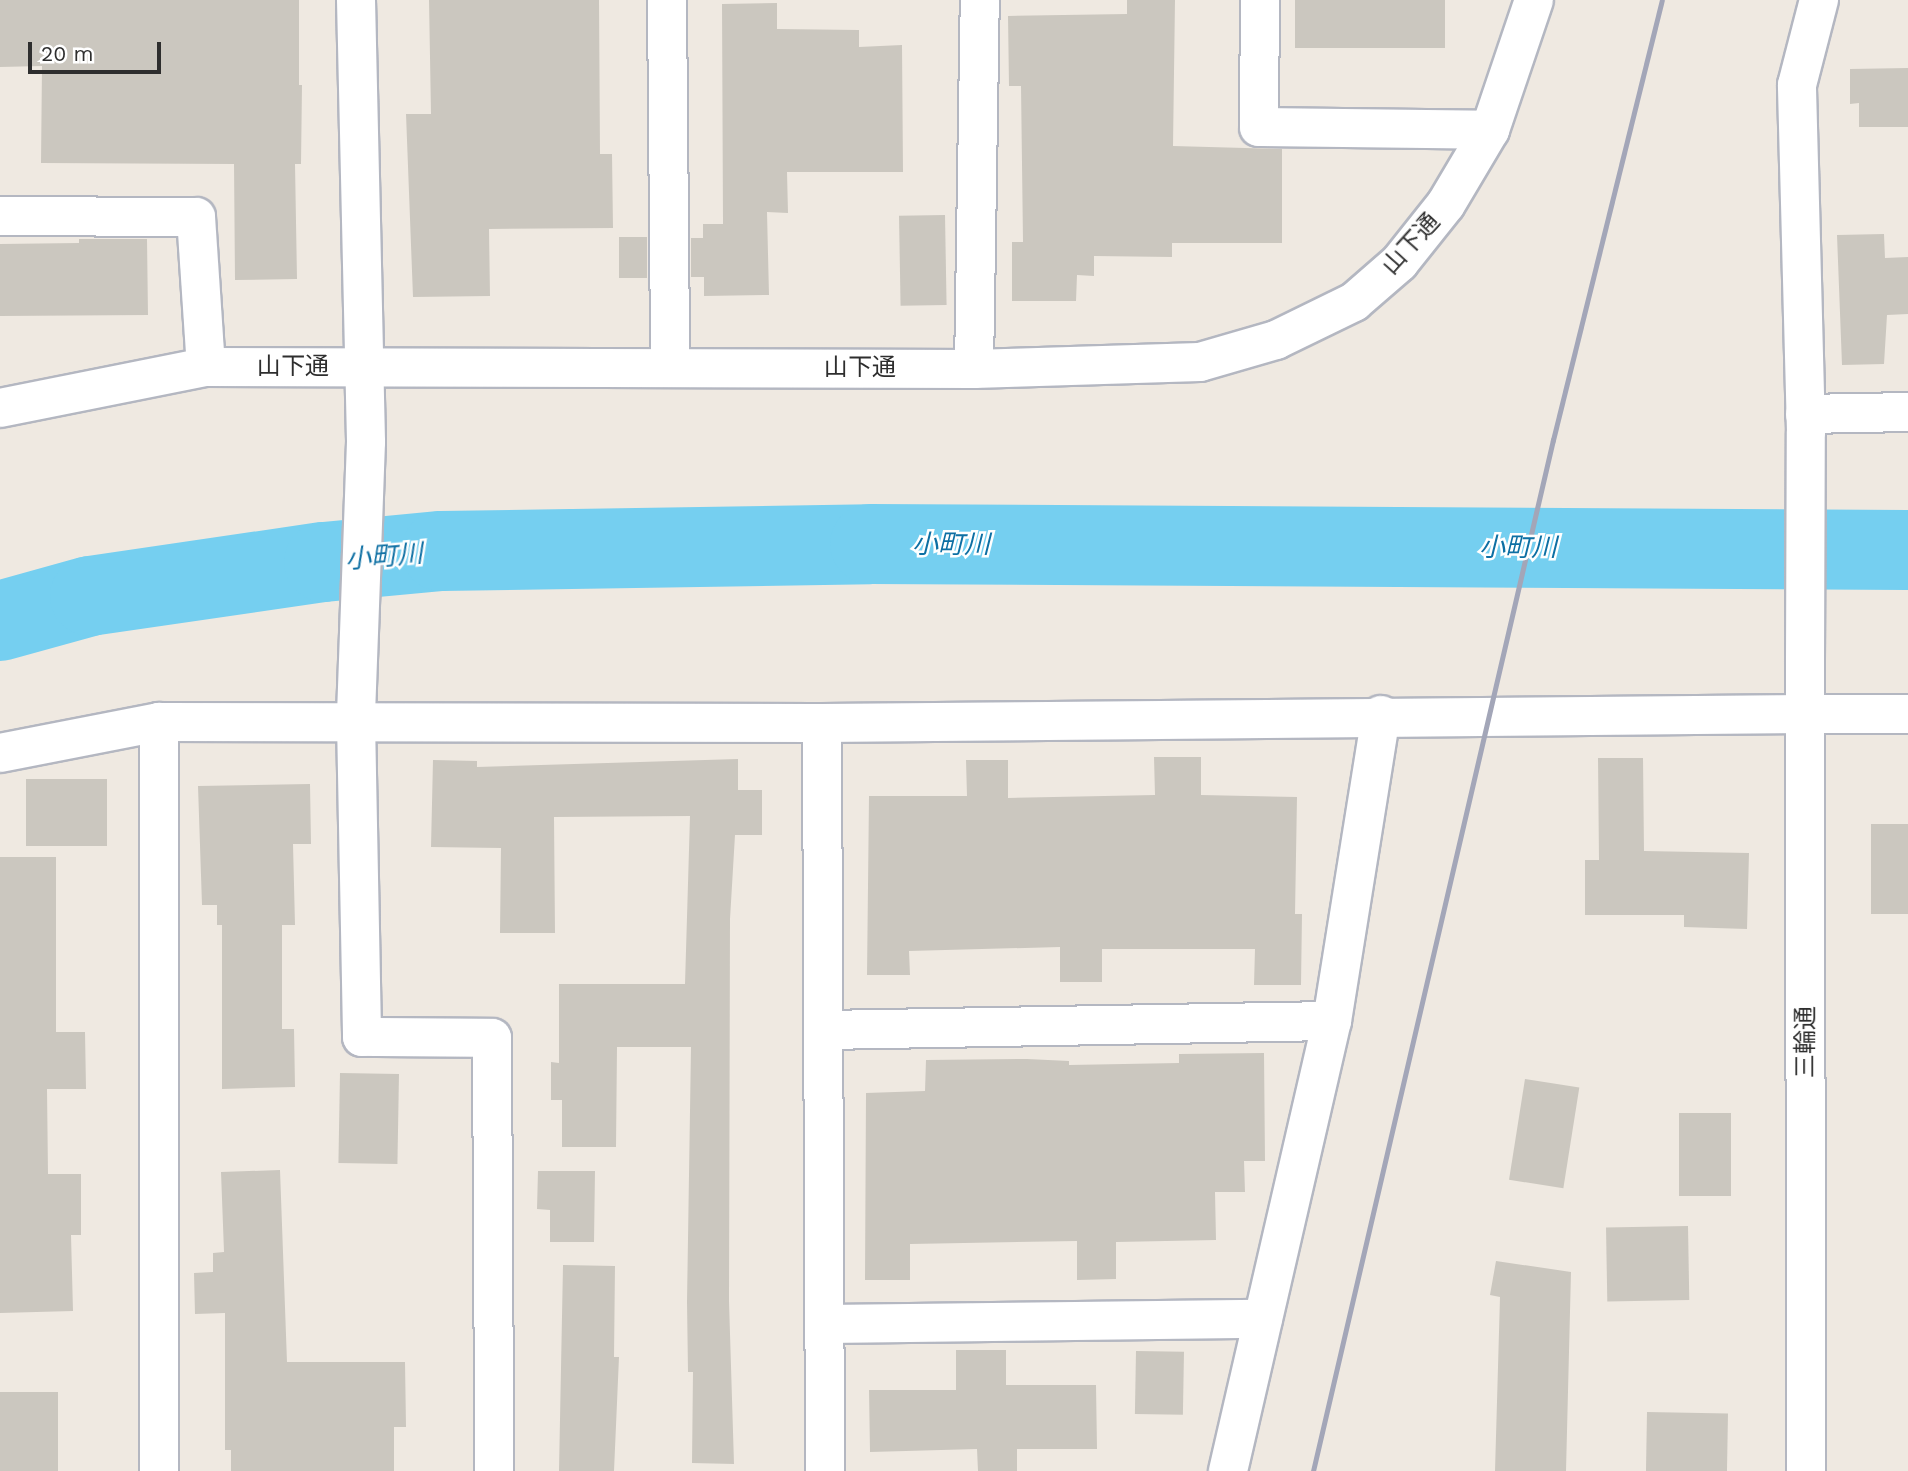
<!DOCTYPE html>
<meta charset="utf-8">
<style>
body{margin:0}
#map{position:relative;width:1908px;height:1471px;overflow:hidden;background:#efe9e1;font-family:"Work Sans","Noto Sans JP",sans-serif}
div>[style]{position:absolute}
.river>*{height:80px;margin:-40px;padding:0 40px;transform-origin:40px;border-radius:40px;background:#75cff0}
.building>*{inset:0;background:#cbc7bf;transform-origin:0 0}
.roads{filter:drop-shadow(2px 0 #b4b7c1) drop-shadow(-2px 0 #b4b7c1) drop-shadow(0 2px #b4b7c1) drop-shadow(0 -2px #b4b7c1)}
.street>*{height:38px;margin:-19px;padding:0 19px;transform-origin:19px;border-radius:19px;background:#fff}
.secondary>*{height:38px;margin:-19px;padding:0 19px;transform-origin:19px;border-radius:19px;background:#fff}
.rail>*{height:5px;margin:-2.5px;padding:0 2.5px;transform-origin:2.5px;border-radius:2.5px;background:#a3a6b8}
span{translate:-50% -50%;white-space:nowrap;text-align:center;line-height:1.15;-webkit-text-stroke:5px #fff;paint-order:stroke}
.street-label{font-size:24px;color:#2e2e2e}
.water-label{font-size:26px;color:#0d6fa3;font-style:italic}
.scale{position:absolute;left:28px;top:42px;width:133px;height:32px;box-sizing:border-box;border:4px solid #2e2e2e;border-top:0;padding-left:9px;font-size:21px;line-height:24px;white-space:nowrap;color:#2e2e2e;-webkit-text-stroke:5px #fff;paint-order:stroke}
</style>
<div id="map">
<div class="river">
<i style="left:0;top:621px;width:93px;rotate:-15.5deg"></i>
<i style="left:90px;top:596px;width:236px;rotate:-8.3deg"></i>
<i style="left:324px;top:562px;width:118px;rotate:-5.4deg"></i>
<i style="left:441px;top:551px;width:429px;rotate:-0.9deg"></i>
<i style="left:870px;top:544px;width:1038px;rotate:0.33deg"></i>
</div>
<div class="building">
<i style="clip-path:polygon(0 0,299px 0,299px 85px,302px 85px,301px 164px,295px 164px,297px 279px,235px 280px,234px 164px,41px 163px,42px 66px,0 67px)"></i>
<i style="clip-path:polygon(429px 0,599px 0,600px 154px,612px 154px,613px 228px,489px 229px,490px 296px,413px 297px,406px 114px,431px 114px)"></i>
<i style="clip-path:polygon(1127px 0,1175px 0,1173px 146px,1282px 149px,1282px 243px,1172px 243px,1172px 257px,1094px 256px,1094px 276px,1077px 275px,1076px 301px,1012px 301px,1012px 242px,1023px 242px,1021px 86px,1009px 86px,1008px 16px,1127px 14px)"></i>
<i style="left:1295px;top:0;width:150px;height:48px"></i>
<i style="clip-path:polygon(777px 3px,777px 29px,859px 30px,859px 47px,902px 45px,903px 172px,787px 172px,788px 213px,767px 212px,769px 295px,704px 296px,704px 277px,691px 277px,691px 238px,703px 238px,703px 224px,723px 224px,722px 4px)"></i>
<i style="clip-path:polygon(1908px 68px,1908px 127px,1859px 127px,1859px 103px,1850px 104px,1850px 69px)"></i>
<i style="left:945px;top:215px;width:90px;height:46px;rotate:89deg"></i>
<i style="clip-path:polygon(1884px 234px,1885px 258px,1908px 257px,1908px 314px,1887px 315px,1884px 364px,1842px 365px,1837px 235px)"></i>
<i style="left:619px;top:237px;width:28px;height:41px"></i>
<i style="clip-path:polygon(79px 239px,147px 239px,148px 315px,0 316px,0 244px,79px 243px)"></i>
<i style="clip-path:polygon(1154px 757px,1201px 757px,1201px 795px,1297px 797px,1295px 914px,1302px 914px,1301px 985px,1254px 985px,1255px 949px,1102px 949px,1102px 982px,1060px 982px,1060px 947px,909px 951px,910px 975px,867px 975px,869px 796px,967px 796px,966px 760px,1008px 760px,1008px 798px,1155px 795px)"></i>
<i style="clip-path:polygon(1598px 758px,1643px 758px,1644px 851px,1749px 853px,1747px 929px,1684px 927px,1684px 915px,1585px 915px,1585px 860px,1599px 860px)"></i>
<i style="clip-path:polygon(738px 759px,738px 790px,762px 790px,762px 835px,735px 835px,730px 919px,729px 1301px,734px 1464px,692px 1463px,693px 1372px,688px 1372px,687px 1302px,691px 1047px,617px 1047px,616px 1147px,562px 1147px,562px 1100px,551px 1100px,551px 1062px,559px 1063px,559px 984px,685px 984px,690px 816px,554px 817px,555px 933px,500px 933px,501px 848px,431px 847px,433px 760px,477px 761px,477px 767px)"></i>
<i style="left:26px;top:779px;width:81px;height:67px"></i>
<i style="clip-path:polygon(310px 784px,311px 844px,293px 844px,295px 925px,282px 925px,282px 1029px,294px 1029px,295px 1087px,222px 1089px,222px 925px,217px 925px,217px 905px,202px 905px,198px 786px)"></i>
<i style="left:1871px;top:824px;width:37px;height:90px"></i>
<i style="clip-path:polygon(0 857px,56px 857px,56px 1032px,85px 1032px,86px 1089px,47px 1089px,48px 1174px,81px 1174px,81px 1235px,71px 1235px,73px 1311px,0 1313px)"></i>
<i style="clip-path:polygon(1264px 1053px,1265px 1161px,1244px 1161px,1245px 1192px,1215px 1192px,1216px 1240px,1116px 1242px,1116px 1279px,1077px 1280px,1077px 1241px,910px 1244px,910px 1280px,865px 1280px,866px 1093px,925px 1091px,926px 1060px,1027px 1059px,1069px 1061px,1069px 1065px,1179px 1063px,1179px 1054px)"></i>
<i style="left:340px;top:1073px;width:59px;height:90px;rotate:1deg"></i>
<i style="left:1525px;top:1079px;width:55px;height:102px;rotate:9deg"></i>
<i style="left:1679px;top:1113px;width:52px;height:83px"></i>
<i style="clip-path:polygon(280px 1170px,287px 1362px,405px 1362px,406px 1427px,394px 1427px,394px 1471px,231px 1471px,231px 1450px,225px 1450px,225px 1313px,195px 1314px,194px 1273px,213px 1272px,213px 1253px,224px 1252px,221px 1172px)"></i>
<i style="clip-path:polygon(538px 1171px,595px 1171px,594px 1242px,550px 1242px,550px 1210px,537px 1209px)"></i>
<i style="left:1688px;top:1226px;width:74px;height:82px;rotate:89deg"></i>
<i style="clip-path:polygon(1496px 1261px,1571px 1272px,1566px 1471px,1495px 1471px,1500px 1297px,1490px 1295px)"></i>
<i style="clip-path:polygon(563px 1265px,615px 1266px,614px 1357px,619px 1357px,614px 1471px,559px 1471px)"></i>
<i style="clip-path:polygon(956px 1350px,1006px 1350px,1006px 1385px,1096px 1385px,1097px 1449px,1017px 1449px,1017px 1471px,978px 1471px,977px 1449px,870px 1452px,869px 1390px,956px 1390px)"></i>
<i style="left:1136px;top:1351px;width:48px;height:63px;rotate:1deg"></i>
<i style="left:0;top:1392px;width:58px;height:79px"></i>
<i style="left:1647px;top:1412px;width:81px;height:59px;rotate:1deg"></i>
</div>
<div class="roads">
<div class="street">
<i style="left:356px;top:0;width:442px;rotate:88.7deg"></i>
<i style="left:366px;top:442px;width:279px;rotate:92.1deg"></i>
<i style="left:356px;top:721px;width:316px;rotate:88.9deg"></i>
<i style="left:362px;top:1037px;width:130px;rotate:0.4deg"></i>
<i style="left:492px;top:1038px;width:433px;rotate:89.7deg"></i>
<i style="left:667px;top:0;width:367px;rotate:89.5deg"></i>
<i style="left:1260px;top:0;width:127px;rotate:90.5deg"></i>
<i style="left:1259px;top:127px;width:231px;rotate:0.7deg"></i>
<i style="left:0;top:216px;width:196px;rotate:0.3deg"></i>
<i style="left:196px;top:217px;width:150px;rotate:86.2deg"></i>
<i style="left:974px;top:369px;width:369px;rotate:-89.1deg"></i>
<i style="left:1805px;top:414px;width:103px;rotate:-1.1deg"></i>
<i style="left:1805px;top:662px;width:230px;rotate:-89.8deg"></i>
<i style="left:1806px;top:432px;width:347px;rotate:-91.5deg"></i>
<i style="left:1797px;top:85px;width:88px;rotate:-75.5deg"></i>
<i style="left:159px;top:722px;width:749px;rotate:90deg"></i>
<i style="left:822px;top:723px;width:748px;rotate:89.77deg"></i>
<i style="left:0;top:753px;width:162px;rotate:-11deg"></i>
<i style="left:159px;top:722px;width:663px;rotate:0.09deg"></i>
<i style="left:822px;top:723px;width:984px;rotate:-0.52deg"></i>
<i style="left:825px;top:1030px;width:507px;rotate:-1.02deg"></i>
<i style="left:825px;top:1324px;width:438px;rotate:-0.7deg"></i>
<i style="left:1228px;top:1471px;width:462px;rotate:-77deg"></i>
<i style="left:1332px;top:1021px;width:310px;rotate:-80.9deg"></i>
</div>
<div class="secondary">
<i style="left:0;top:408px;width:210px;rotate:-11.3deg"></i>
<i style="left:206px;top:367px;width:768px;rotate:0.15deg"></i>
<i style="left:974px;top:369px;width:226px;rotate:-1.8deg"></i>
<i style="left:1200px;top:362px;width:79px;rotate:-16.1deg"></i>
<i style="left:1276px;top:340px;width:87px;rotate:-26deg"></i>
<i style="left:1354px;top:302px;width:60px;rotate:-40.9deg"></i>
<i style="left:1399px;top:263px;width:75px;rotate:-51.5deg"></i>
<i style="left:1446px;top:204px;width:86px;rotate:-59.3deg"></i>
<i style="left:1490px;top:130px;width:137px;rotate:-71.3deg"></i>
<i style="left:1805px;top:662px;width:809px;rotate:89.93deg"></i>
<i style="left:1806px;top:714px;width:102px"></i>
</div>
</div>
<div class="rail">
<i style="left:1313px;top:1471px;width:1059px;rotate:-76.9deg"></i>
<i style="left:1553px;top:440px;width:453px;rotate:-76.1deg"></i>
</div>
<div class="street-label">
<span style="left:1411px;top:244px;rotate:-48deg">山下通</span>
<span style="left:293px;top:367px">山下通</span>
<span style="left:860px;top:368px">山下通</span>
<span style="left:1806px;top:1042px;rotate:-90deg">三輪通</span>
</div>
<div class="water-label">
<span style="left:951px;top:545px">小町川</span>
<span style="left:1518px;top:548px">小町川</span>
<span style="left:384px;top:557px;rotate:-5deg">小町川</span>
</div>
<div class="scale">20 m</div>
</div>
